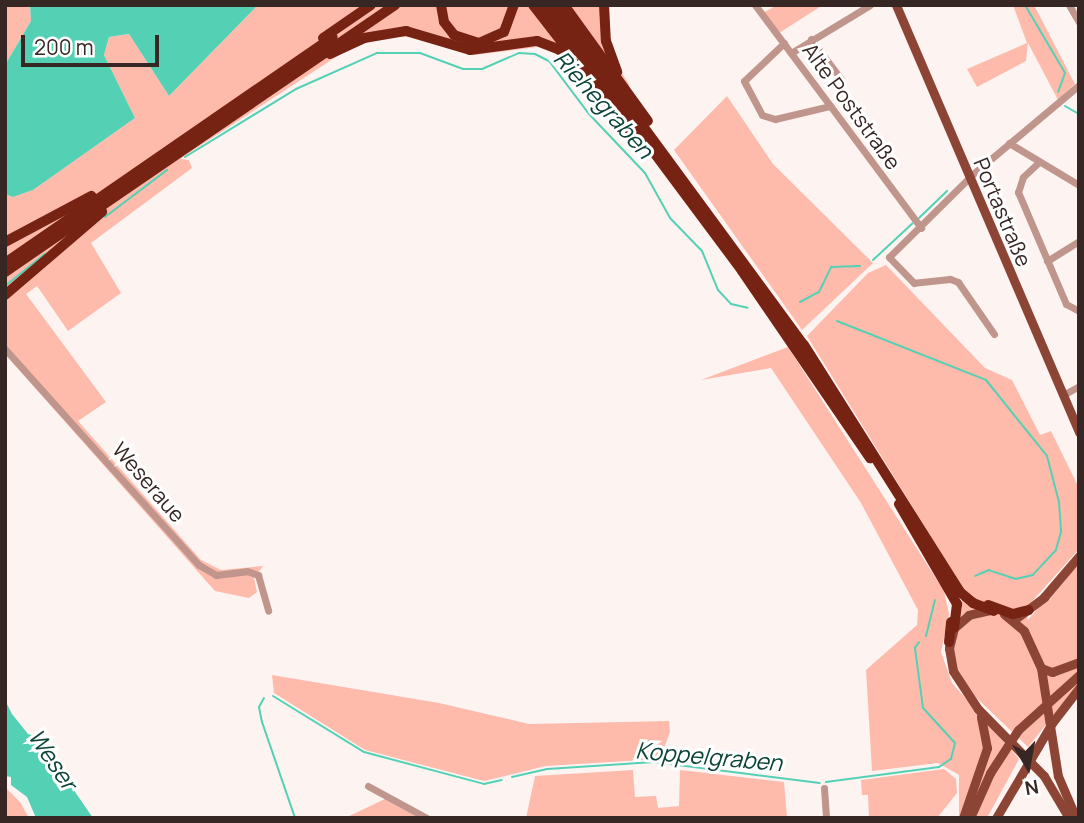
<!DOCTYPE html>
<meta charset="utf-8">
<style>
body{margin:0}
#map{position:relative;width:1084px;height:823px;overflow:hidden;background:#fdf4f2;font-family:Manrope,sans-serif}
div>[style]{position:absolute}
.green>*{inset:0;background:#febbac}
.water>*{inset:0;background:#54d1b4}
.stream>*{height:2px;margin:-1px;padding:0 1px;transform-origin:1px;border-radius:1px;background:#54d1b4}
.minor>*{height:7px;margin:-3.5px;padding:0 3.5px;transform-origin:3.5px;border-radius:3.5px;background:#c0968c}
.major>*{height:9px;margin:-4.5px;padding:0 4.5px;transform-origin:4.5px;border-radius:4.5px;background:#8c4435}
.highway>*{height:10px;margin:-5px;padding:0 5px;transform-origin:5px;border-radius:5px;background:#772314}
span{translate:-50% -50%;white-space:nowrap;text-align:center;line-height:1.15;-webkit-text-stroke:6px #fff;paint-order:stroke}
.street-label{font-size:21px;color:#372724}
.water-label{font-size:23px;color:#0b4337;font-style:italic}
.frame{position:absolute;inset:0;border:7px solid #372724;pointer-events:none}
.north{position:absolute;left:993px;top:732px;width:70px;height:70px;-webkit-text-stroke:5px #fff;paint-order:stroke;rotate:170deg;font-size:19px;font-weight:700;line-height:28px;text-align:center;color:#372724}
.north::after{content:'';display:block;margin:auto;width:24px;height:32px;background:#372724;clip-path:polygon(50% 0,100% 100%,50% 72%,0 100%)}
.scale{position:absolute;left:21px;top:35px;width:138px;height:32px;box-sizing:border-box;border:4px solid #372724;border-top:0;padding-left:9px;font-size:21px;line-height:24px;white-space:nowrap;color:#372724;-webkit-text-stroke:5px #fff;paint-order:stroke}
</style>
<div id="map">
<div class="green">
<i style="clip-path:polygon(5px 5px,30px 5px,31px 21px,5px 65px)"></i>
<i style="clip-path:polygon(258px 5px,608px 5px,606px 25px,617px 65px,630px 86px,600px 105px,571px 65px,545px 46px,474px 55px,418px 36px,377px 38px,342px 53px,180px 159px,189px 160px,192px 168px,91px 243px,121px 293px,68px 331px,37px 286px,26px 294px,106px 402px,78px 421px,201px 560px,221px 570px,263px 566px,254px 578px,257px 592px,249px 598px,215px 591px,5px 354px,5px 194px,13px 197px,33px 190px,135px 118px,104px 55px,109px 37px,129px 34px,169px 96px)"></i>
<i style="clip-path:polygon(777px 5px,823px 5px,779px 33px,763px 13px)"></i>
<i style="clip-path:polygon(1013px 5px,1034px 5px,1075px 84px,1058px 100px,1028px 43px,1026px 61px,977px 87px,967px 69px,1027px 43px)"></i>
<i style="clip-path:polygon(727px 96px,773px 164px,873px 263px,802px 330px,674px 150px)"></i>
<i style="clip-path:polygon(886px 265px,985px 368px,1012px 380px,1040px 435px,1051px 431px,1079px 488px,1079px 549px,1026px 608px,1028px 620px,1079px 560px,1079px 684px,1028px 747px,966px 688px,956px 669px,952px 654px,964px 590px,807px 336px,868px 273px)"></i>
<i style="clip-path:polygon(788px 347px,944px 591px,949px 614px,941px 652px,952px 683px,1019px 759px,987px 818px,959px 818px,959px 775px,938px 763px,872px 771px,866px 670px,917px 625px,918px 610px,861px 503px,771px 368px,701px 380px)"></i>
<i style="clip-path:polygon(272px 675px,439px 703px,529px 724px,669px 721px,670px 732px,660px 759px,546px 766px,484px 781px,365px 750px,274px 693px)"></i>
<i style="clip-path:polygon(944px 769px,956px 779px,957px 793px,937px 818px,869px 818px,868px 795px,862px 795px,861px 780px)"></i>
<i style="clip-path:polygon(633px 770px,635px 797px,656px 796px,658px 808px,679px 806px,680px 770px,784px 782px,787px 818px,526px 818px,535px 776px)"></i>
<i style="clip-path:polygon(5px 787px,20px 802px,29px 818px,5px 818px)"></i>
<i style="clip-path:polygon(387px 798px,424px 818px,345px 818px)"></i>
</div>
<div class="water">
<i style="clip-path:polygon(30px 5px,258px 5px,169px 96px,129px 34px,109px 37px,104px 55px,135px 118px,33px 190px,13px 197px,5px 194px,5px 65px,31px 21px)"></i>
<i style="clip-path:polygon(5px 700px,12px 714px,28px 734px,35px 736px,45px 756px,51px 757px,62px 773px,61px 777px,69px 783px,93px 818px,36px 818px,27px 797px,11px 785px,11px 777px,5px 776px)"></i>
</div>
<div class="stream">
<i style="left:1025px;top:5px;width:79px;rotate:59.5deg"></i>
<i style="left:1065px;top:73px;width:20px;rotate:110deg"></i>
<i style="left:1065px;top:106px;width:16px;rotate:30deg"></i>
<i style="left:185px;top:157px;width:130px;rotate:-31.5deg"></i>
<i style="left:296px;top:89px;width:89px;rotate:-24deg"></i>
<i style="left:377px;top:53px;width:43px"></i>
<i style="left:420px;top:53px;width:46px;rotate:20.4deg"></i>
<i style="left:463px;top:69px;width:19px"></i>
<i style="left:482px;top:69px;width:40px;rotate:-23.4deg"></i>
<i style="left:519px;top:53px;width:16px;rotate:4deg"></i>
<i style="left:535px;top:54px;width:16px;rotate:27deg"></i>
<i style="left:549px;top:61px;width:66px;rotate:53deg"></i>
<i style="left:589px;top:114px;width:81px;rotate:46.5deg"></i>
<i style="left:645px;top:173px;width:51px;rotate:60.9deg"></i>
<i style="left:670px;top:218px;width:46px;rotate:45.9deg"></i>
<i style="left:702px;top:251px;width:42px;rotate:67.7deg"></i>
<i style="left:718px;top:290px;width:19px;rotate:47deg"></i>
<i style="left:731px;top:304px;width:17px;rotate:13deg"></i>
<i style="left:105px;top:217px;width:78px;rotate:-37.2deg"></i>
<i style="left:919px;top:218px;width:39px;rotate:-44deg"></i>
<i style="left:873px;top:260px;width:54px;rotate:-42.8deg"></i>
<i style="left:5px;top:286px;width:51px;rotate:-38.7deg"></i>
<i style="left:800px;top:302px;width:21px;rotate:-28deg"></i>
<i style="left:819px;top:292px;width:28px;rotate:-64deg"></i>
<i style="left:831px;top:267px;width:29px;rotate:-2deg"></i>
<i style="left:837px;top:321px;width:160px;rotate:21.6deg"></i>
<i style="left:986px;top:380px;width:97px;rotate:51.2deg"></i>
<i style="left:1047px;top:456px;width:48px;rotate:75.4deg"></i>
<i style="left:1059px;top:502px;width:30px;rotate:86deg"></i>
<i style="left:1061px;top:532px;width:19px;rotate:106deg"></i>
<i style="left:1056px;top:550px;width:34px;rotate:133deg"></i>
<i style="left:1033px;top:575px;width:17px;rotate:167deg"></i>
<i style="left:1016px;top:579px;width:28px;rotate:-162deg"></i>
<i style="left:989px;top:570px;width:15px;rotate:157deg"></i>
<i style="left:926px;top:636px;width:37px;rotate:-76deg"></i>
<i style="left:273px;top:696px;width:107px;rotate:31.6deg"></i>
<i style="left:364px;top:752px;width:124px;rotate:14.9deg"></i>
<i style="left:484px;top:784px;width:18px;rotate:-13deg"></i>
<i style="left:264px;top:698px;width:10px;rotate:119deg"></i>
<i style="left:259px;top:707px;width:15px;rotate:79deg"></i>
<i style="left:262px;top:722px;width:102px;rotate:71deg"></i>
<i style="left:512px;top:777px;width:36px;rotate:-13deg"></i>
<i style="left:547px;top:769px;width:107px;rotate:-3.7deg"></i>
<i style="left:654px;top:762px;width:167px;rotate:7.2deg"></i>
<i style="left:826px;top:782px;width:114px;rotate:-7.6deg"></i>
<i style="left:939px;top:767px;width:14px;rotate:-34deg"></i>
<i style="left:951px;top:759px;width:16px;rotate:-76deg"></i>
<i style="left:955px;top:743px;width:47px;rotate:-132.4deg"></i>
<i style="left:923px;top:708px;width:61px;rotate:-97.6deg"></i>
<i style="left:915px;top:648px;width:7px;rotate:-56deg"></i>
</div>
<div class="minor">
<i style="left:755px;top:5px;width:278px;rotate:53.3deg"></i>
<i style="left:1069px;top:5px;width:20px;rotate:60deg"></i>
<i style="left:811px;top:39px;width:50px;rotate:53.1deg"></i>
<i style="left:784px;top:43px;width:55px;rotate:136.5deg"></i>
<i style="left:744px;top:81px;width:38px;rotate:62deg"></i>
<i style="left:762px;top:115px;width:14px;rotate:17deg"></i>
<i style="left:775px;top:119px;width:57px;rotate:-13.3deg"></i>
<i style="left:791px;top:53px;width:92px;rotate:-31.3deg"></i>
<i style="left:1009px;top:143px;width:82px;rotate:31deg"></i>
<i style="left:1039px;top:162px;width:22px;rotate:137deg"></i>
<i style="left:1023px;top:177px;width:16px;rotate:108deg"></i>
<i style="left:1018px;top:192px;width:122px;rotate:66.8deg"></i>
<i style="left:1066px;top:304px;width:15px;rotate:28deg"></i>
<i style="left:1047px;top:261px;width:38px;rotate:-32deg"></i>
<i style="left:994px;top:334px;width:63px;rotate:-124.7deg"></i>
<i style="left:958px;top:282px;width:9px;rotate:-159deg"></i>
<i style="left:950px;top:279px;width:36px;rotate:174deg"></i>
<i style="left:914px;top:283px;width:36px;rotate:-134deg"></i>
<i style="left:889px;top:257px;width:118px;rotate:-44.7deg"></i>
<i style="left:973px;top:174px;width:138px;rotate:-40deg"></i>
<i style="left:5px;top:349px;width:290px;rotate:48.1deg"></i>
<i style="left:199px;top:565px;width:20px;rotate:30deg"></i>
<i style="left:216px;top:575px;width:31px;rotate:-7deg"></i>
<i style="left:247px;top:571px;width:12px;rotate:20deg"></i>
<i style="left:258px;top:575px;width:37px;rotate:74deg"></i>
<i style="left:1063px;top:395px;width:18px;rotate:-29deg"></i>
<i style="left:368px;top:786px;width:67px;rotate:28.5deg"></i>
<i style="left:824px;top:788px;width:30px;rotate:86deg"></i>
</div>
<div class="major">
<i style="left:896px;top:5px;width:465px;rotate:66.8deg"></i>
<i style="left:990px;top:610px;width:22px;rotate:167deg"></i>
<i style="left:969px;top:615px;width:20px;rotate:139deg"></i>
<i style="left:954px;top:628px;width:21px;rotate:104deg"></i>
<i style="left:949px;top:648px;width:23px;rotate:80deg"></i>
<i style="left:953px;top:671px;width:45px;rotate:56.7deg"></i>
<i style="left:978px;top:709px;width:94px;rotate:45.4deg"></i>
<i style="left:1044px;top:776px;width:49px;rotate:59.2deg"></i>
<i style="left:1004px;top:614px;width:26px;rotate:40deg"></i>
<i style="left:1024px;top:631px;width:41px;rotate:65.3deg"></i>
<i style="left:1041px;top:668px;width:109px;rotate:81.1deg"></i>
<i style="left:1058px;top:776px;width:46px;rotate:66.8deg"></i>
<i style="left:1014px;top:620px;width:38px;rotate:-37deg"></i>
<i style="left:1044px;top:597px;width:54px;rotate:-49.5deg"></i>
<i style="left:1041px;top:668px;width:12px;rotate:20deg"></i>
<i style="left:1052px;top:672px;width:29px;rotate:-20deg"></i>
<i style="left:963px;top:818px;width:74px;rotate:-71.1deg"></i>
<i style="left:987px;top:748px;width:32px;rotate:-101deg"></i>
<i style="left:970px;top:818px;width:49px;rotate:-66deg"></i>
<i style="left:990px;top:773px;width:51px;rotate:-56.9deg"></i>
<i style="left:1018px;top:730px;width:82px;rotate:-42deg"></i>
<i style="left:996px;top:818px;width:110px;rotate:-59.5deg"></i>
<i style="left:1052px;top:723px;width:44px;rotate:-52.4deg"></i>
</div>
<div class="highway">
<i style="left:441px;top:5px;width:17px;rotate:80deg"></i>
<i style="left:444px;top:22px;width:16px;rotate:52deg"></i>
<i style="left:454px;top:35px;width:26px;rotate:18deg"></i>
<i style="left:479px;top:43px;width:27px;rotate:-24deg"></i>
<i style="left:504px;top:32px;width:29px;rotate:-70deg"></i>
<i style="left:533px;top:5px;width:62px;rotate:52.2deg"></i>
<i style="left:544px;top:5px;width:332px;rotate:53.3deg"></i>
<i style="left:742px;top:271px;width:227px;rotate:55.6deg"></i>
<i style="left:554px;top:5px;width:422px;rotate:53.7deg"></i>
<i style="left:804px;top:345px;width:292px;rotate:57.7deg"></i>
<i style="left:960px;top:592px;width:17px;rotate:40deg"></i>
<i style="left:973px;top:603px;width:22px;rotate:21deg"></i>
<i style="left:564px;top:5px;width:143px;rotate:54.1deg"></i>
<i style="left:604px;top:5px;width:36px;rotate:87deg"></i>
<i style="left:606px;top:41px;width:33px;rotate:70deg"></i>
<i style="left:323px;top:38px;width:58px;rotate:-34.5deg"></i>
<i style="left:330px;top:54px;width:38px;rotate:-25deg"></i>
<i style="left:364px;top:38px;width:43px;rotate:-9.5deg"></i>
<i style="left:406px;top:31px;width:67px;rotate:16.5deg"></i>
<i style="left:470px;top:50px;width:68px;rotate:-7.7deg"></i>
<i style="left:537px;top:41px;width:25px;rotate:21deg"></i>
<i style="left:560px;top:50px;width:34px;rotate:43deg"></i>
<i style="left:581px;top:67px;width:92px;rotate:52.5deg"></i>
<i style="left:5px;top:242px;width:98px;rotate:-28.1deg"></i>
<i style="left:5px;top:263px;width:398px;rotate:-34.6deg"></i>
<i style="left:5px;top:272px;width:473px;rotate:-34.4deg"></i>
<i style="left:5px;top:295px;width:128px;rotate:-40.6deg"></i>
<i style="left:899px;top:504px;width:116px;rotate:59.9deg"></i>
<i style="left:957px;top:604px;width:24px;rotate:97deg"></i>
<i style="left:988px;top:605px;width:27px;rotate:20deg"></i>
<i style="left:1013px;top:614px;width:16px;rotate:-14deg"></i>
<i style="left:949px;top:642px;width:20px;rotate:-84deg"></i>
</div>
<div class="street-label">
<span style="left:852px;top:106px;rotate:54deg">Alte Poststraße</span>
<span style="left:1003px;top:212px;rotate:67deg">Portastraße</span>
<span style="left:149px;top:482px;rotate:49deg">Weseraue</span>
</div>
<div class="water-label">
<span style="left:604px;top:104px;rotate:48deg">Riehegraben</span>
<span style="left:709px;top:756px;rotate:5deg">Koppelgraben</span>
<span style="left:53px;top:759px;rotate:56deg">Weser</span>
</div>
<div class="frame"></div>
<div class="north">N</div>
<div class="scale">200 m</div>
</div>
